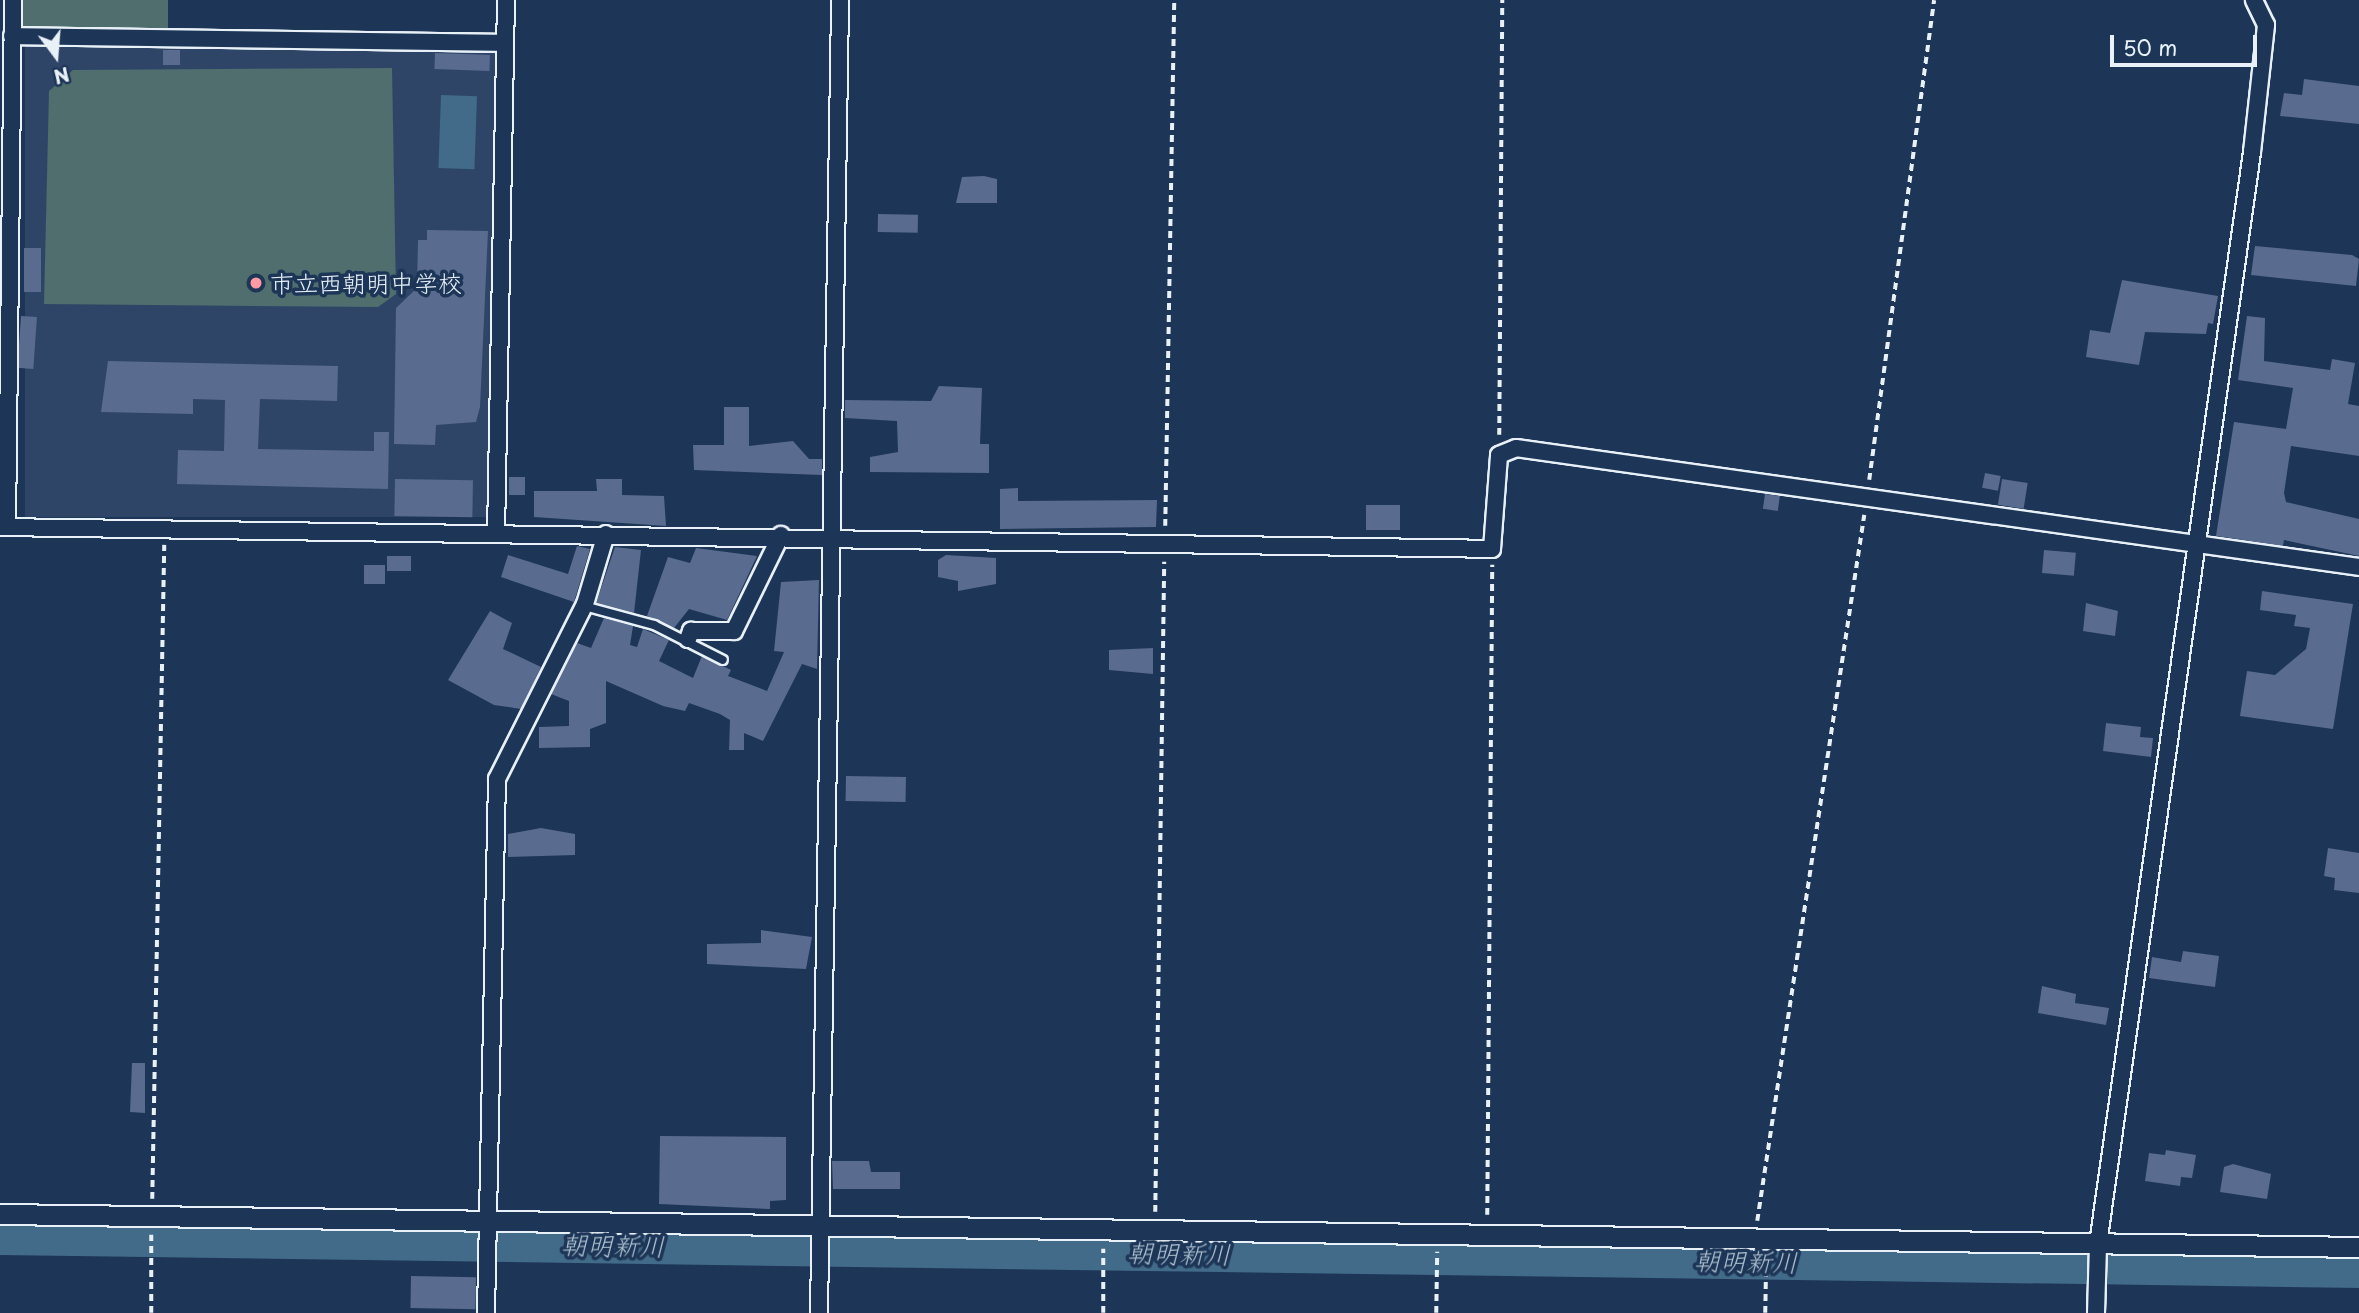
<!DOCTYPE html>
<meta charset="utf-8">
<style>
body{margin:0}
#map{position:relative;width:2359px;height:1313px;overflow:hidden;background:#1d3557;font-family:"Playpen Sans","Klee One",sans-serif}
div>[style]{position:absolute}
.built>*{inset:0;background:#2f4568;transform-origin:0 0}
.green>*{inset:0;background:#4f6e6d;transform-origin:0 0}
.water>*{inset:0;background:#426a89;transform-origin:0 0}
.river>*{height:35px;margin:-17.5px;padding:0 17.5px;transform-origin:17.5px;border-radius:17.5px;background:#426a89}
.building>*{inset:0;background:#596b8f;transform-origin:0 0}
.path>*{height:3.5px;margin-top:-1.75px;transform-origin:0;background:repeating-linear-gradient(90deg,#e8f1f8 0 7px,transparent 0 12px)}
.roads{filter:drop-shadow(2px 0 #e8f1f8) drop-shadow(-2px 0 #e8f1f8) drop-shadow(0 2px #e8f1f8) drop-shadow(0 -2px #e8f1f8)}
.service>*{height:8px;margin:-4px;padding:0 4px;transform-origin:4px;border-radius:4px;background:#1d3557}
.minor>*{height:16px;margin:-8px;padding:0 8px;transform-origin:8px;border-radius:8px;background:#1d3557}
.tertiary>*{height:19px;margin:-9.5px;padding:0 9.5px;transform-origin:9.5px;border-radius:9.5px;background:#1d3557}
.dots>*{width:19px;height:19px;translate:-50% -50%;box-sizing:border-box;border:4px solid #1d3557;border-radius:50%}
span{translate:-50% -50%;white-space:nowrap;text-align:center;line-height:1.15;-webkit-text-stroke:7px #1d3557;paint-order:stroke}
.poi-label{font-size:24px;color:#e8f1f8}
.left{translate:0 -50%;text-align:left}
.water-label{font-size:26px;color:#aec2d1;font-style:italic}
.north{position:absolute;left:21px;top:21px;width:70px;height:70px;-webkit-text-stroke:5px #1d3557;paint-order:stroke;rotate:164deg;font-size:19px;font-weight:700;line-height:28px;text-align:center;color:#e8f1f8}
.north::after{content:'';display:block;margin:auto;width:24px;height:32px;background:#e8f1f8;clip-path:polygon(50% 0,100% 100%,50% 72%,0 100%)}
.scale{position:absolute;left:2110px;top:35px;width:147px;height:32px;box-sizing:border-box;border:4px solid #e8f1f8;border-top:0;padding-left:9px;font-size:21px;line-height:24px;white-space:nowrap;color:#e8f1f8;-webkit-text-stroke:5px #1d3557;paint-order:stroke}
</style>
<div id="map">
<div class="built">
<i style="left:25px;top:46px;width:472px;height:471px"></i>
</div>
<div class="green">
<i style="left:18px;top:0;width:150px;height:29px"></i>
<i style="clip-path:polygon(392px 68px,396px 294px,378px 307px,44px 304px,49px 91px,73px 70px)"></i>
</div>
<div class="water">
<i style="left:441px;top:95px;width:36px;height:73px;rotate:2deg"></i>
</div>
<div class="river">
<i style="left:0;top:1237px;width:2359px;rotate:0.8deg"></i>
</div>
<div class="building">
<i style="left:163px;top:50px;width:17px;height:15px"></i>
<i style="left:435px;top:53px;width:55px;height:16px;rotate:2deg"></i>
<i style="clip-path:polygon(2304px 79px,2359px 86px,2359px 124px,2280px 116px,2284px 93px,2302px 95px)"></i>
<i style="clip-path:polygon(984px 176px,997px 179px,997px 203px,956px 203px,962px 177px)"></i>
<i style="left:878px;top:214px;width:40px;height:18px;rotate:1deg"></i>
<i style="clip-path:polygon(427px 230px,488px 231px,480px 407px,476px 422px,436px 425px,435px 445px,394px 444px,396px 308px,417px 288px,418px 240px,427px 240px)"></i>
<i style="clip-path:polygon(2255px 246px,2352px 255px,2359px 259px,2356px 286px,2251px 275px)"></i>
<i style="left:24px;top:248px;width:17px;height:44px"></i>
<i style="clip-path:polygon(2122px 280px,2218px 296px,2213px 324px,2208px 323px,2206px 334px,2145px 332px,2139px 365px,2086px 357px,2090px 330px,2110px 333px)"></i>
<i style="left:21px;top:316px;width:16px;height:52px;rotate:4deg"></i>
<i style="clip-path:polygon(2247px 316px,2265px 318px,2264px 361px,2330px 370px,2332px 359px,2355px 363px,2348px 404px,2359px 406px,2359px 456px,2291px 446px,2284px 493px,2286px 502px,2359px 519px,2359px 556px,2284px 540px,2283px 546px,2216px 536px,2234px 422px,2286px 429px,2293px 388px,2238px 380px)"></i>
<i style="clip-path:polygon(108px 361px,338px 366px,337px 401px,260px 399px,258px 449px,374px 451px,374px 432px,389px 432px,388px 489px,177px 484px,178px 450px,224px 451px,225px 400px,193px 399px,193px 414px,101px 412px)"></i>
<i style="clip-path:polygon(939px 386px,982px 388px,980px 444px,989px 444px,989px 473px,870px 472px,870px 457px,898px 452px,897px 421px,845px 418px,845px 400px,931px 401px)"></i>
<i style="clip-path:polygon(724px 407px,749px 407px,749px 446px,793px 441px,809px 459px,822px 459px,822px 475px,694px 470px,693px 445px,724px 445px)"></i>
<i style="left:1985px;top:473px;width:16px;height:15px;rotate:11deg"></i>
<i style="left:509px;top:477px;width:16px;height:18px"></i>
<i style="left:395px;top:479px;width:78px;height:37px;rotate:1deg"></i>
<i style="clip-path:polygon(596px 479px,622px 479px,622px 495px,664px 496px,666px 526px,534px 517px,534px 491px,597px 491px)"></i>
<i style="left:2002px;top:479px;width:26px;height:26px;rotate:9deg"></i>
<i style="clip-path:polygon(1018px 488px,1018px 501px,1157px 500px,1156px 527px,1000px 529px,1000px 489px)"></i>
<i style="left:1765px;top:494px;width:15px;height:15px;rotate:8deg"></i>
<i style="left:1366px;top:505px;width:34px;height:25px"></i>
<i style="clip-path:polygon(577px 546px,590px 549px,574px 602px,501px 577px,508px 555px,568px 574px)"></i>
<i style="clip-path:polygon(615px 547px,641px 550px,634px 613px,596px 603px)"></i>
<i style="clip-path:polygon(696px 548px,757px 556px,727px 620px,689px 609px,674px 628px,647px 616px,668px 557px,690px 563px)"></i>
<i style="left:2044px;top:550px;width:32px;height:23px;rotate:5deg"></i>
<i style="clip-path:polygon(946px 555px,996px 558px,996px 584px,958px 591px,958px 581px,938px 577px,938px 560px)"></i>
<i style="left:387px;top:556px;width:24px;height:15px"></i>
<i style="left:364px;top:565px;width:21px;height:19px"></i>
<i style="clip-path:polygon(819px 580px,817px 669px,802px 664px,763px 741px,744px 733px,744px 750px,729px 750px,730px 720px,720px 714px,689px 703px,685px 711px,663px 706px,606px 681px,606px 723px,590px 729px,590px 747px,539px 748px,539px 727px,569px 726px,569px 701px,551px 694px,577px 643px,591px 648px,604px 618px,633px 626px,630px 645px,637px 647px,643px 629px,669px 640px,659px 661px,693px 678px,702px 656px,731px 670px,728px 676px,767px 691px,784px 652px,774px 651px,781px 582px)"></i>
<i style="clip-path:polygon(2262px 591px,2353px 604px,2333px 729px,2240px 716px,2247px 671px,2275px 675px,2306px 649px,2310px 628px,2294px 626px,2296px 615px,2260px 610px)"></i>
<i style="clip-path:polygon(2086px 603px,2118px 611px,2115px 636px,2083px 631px)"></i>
<i style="clip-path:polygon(490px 611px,512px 623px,503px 649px,541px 667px,521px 709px,494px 705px,448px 680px)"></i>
<i style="clip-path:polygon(1153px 648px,1153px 674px,1109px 670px,1109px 650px)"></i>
<i style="clip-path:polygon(2106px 723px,2141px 727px,2140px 737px,2153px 738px,2151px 757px,2103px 751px)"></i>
<i style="left:846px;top:776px;width:60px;height:25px;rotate:1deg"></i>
<i style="clip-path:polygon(541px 828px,575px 834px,575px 855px,508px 857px,508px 834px)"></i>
<i style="clip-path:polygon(2328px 848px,2359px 853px,2359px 893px,2334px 890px,2335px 878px,2324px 876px)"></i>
<i style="clip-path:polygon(761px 930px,812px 937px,806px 969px,707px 964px,707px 944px,761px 943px)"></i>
<i style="clip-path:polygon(2183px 951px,2219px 956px,2215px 987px,2149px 978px,2152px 957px,2181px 962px)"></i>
<i style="clip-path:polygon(2042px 986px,2076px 994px,2075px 1003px,2109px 1008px,2106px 1025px,2038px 1013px)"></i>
<i style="clip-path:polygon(132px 1063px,145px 1063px,145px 1113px,130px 1112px)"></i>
<i style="clip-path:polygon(660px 1136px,786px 1137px,786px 1200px,770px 1201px,770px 1209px,659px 1204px)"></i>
<i style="clip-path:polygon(2166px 1150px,2196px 1155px,2192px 1178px,2181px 1177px,2180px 1186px,2145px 1181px,2149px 1153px,2165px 1155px)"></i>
<i style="clip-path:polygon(832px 1161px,869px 1161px,871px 1172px,900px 1172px,900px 1189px,833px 1189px)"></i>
<i style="clip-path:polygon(2233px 1164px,2271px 1174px,2267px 1199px,2220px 1192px,2224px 1167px)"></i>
<i style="left:411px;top:1276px;width:65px;height:32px;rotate:1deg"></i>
</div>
<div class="path">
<i style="left:1499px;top:435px;width:435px;rotate:-89.6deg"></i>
<i style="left:1869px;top:480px;width:484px;rotate:-82.3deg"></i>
<i style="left:1165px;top:526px;width:526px;rotate:-89.02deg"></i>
<i style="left:152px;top:1199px;width:654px;rotate:-88.95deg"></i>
<i style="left:1155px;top:1212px;width:650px;rotate:-89.21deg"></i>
<i style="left:1487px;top:1215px;width:650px;rotate:-89.56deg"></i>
<i style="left:1757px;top:1221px;width:714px;rotate:-81.38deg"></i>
<i style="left:151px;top:1313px;width:78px;rotate:-90deg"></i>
<i style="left:1103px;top:1313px;width:64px;rotate:-90deg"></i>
<i style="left:1436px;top:1313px;width:61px;rotate:-89.1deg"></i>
<i style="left:1765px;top:1313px;width:57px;rotate:-89deg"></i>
</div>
<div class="roads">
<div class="service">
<i style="left:584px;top:606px;width:73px;rotate:15.2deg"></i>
<i style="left:654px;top:625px;width:77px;rotate:26.9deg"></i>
</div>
<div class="minor">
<i style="left:12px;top:36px;width:492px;rotate:0.8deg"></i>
<i style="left:0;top:527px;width:1492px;rotate:0.84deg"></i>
<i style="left:1492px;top:549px;width:94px;rotate:-85.7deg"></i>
<i style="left:1499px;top:455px;width:18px;rotate:-22deg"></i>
<i style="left:1516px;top:448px;width:851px;rotate:8.03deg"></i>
<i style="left:7px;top:527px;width:527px;rotate:-89.35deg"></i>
<i style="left:496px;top:534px;width:534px;rotate:-88.93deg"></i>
<i style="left:688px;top:639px;width:9px;rotate:-69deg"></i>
<i style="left:691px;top:631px;width:43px"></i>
<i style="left:734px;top:631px;width:107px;rotate:-63.9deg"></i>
<i style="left:486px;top:1313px;width:534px;rotate:-88.82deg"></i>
<i style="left:497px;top:779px;width:196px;rotate:-63.3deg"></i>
<i style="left:585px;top:604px;width:73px;rotate:-73.3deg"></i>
<i style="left:819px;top:1313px;width:1313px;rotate:-89.08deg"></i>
<i style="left:2096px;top:1313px;width:69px;rotate:-88.3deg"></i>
<i style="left:2098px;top:1244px;width:1103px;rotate:-81.97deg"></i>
<i style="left:2252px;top:152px;width:128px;rotate:-83.7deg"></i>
<i style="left:2266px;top:25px;width:28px;rotate:-116deg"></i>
</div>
<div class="tertiary">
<i style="left:0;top:1214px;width:2359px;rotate:0.8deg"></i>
</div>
</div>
<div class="dots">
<i style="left:256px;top:283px;background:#ff9aa2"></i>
</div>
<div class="poi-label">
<span class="left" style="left:270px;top:283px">市立西朝明中学校</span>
</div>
<div class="water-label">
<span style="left:613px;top:1245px;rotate:1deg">朝明新川</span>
<span style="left:1179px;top:1253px;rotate:1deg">朝明新川</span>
<span style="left:1746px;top:1261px;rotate:1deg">朝明新川</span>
</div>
<div class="north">N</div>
<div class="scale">50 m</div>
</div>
